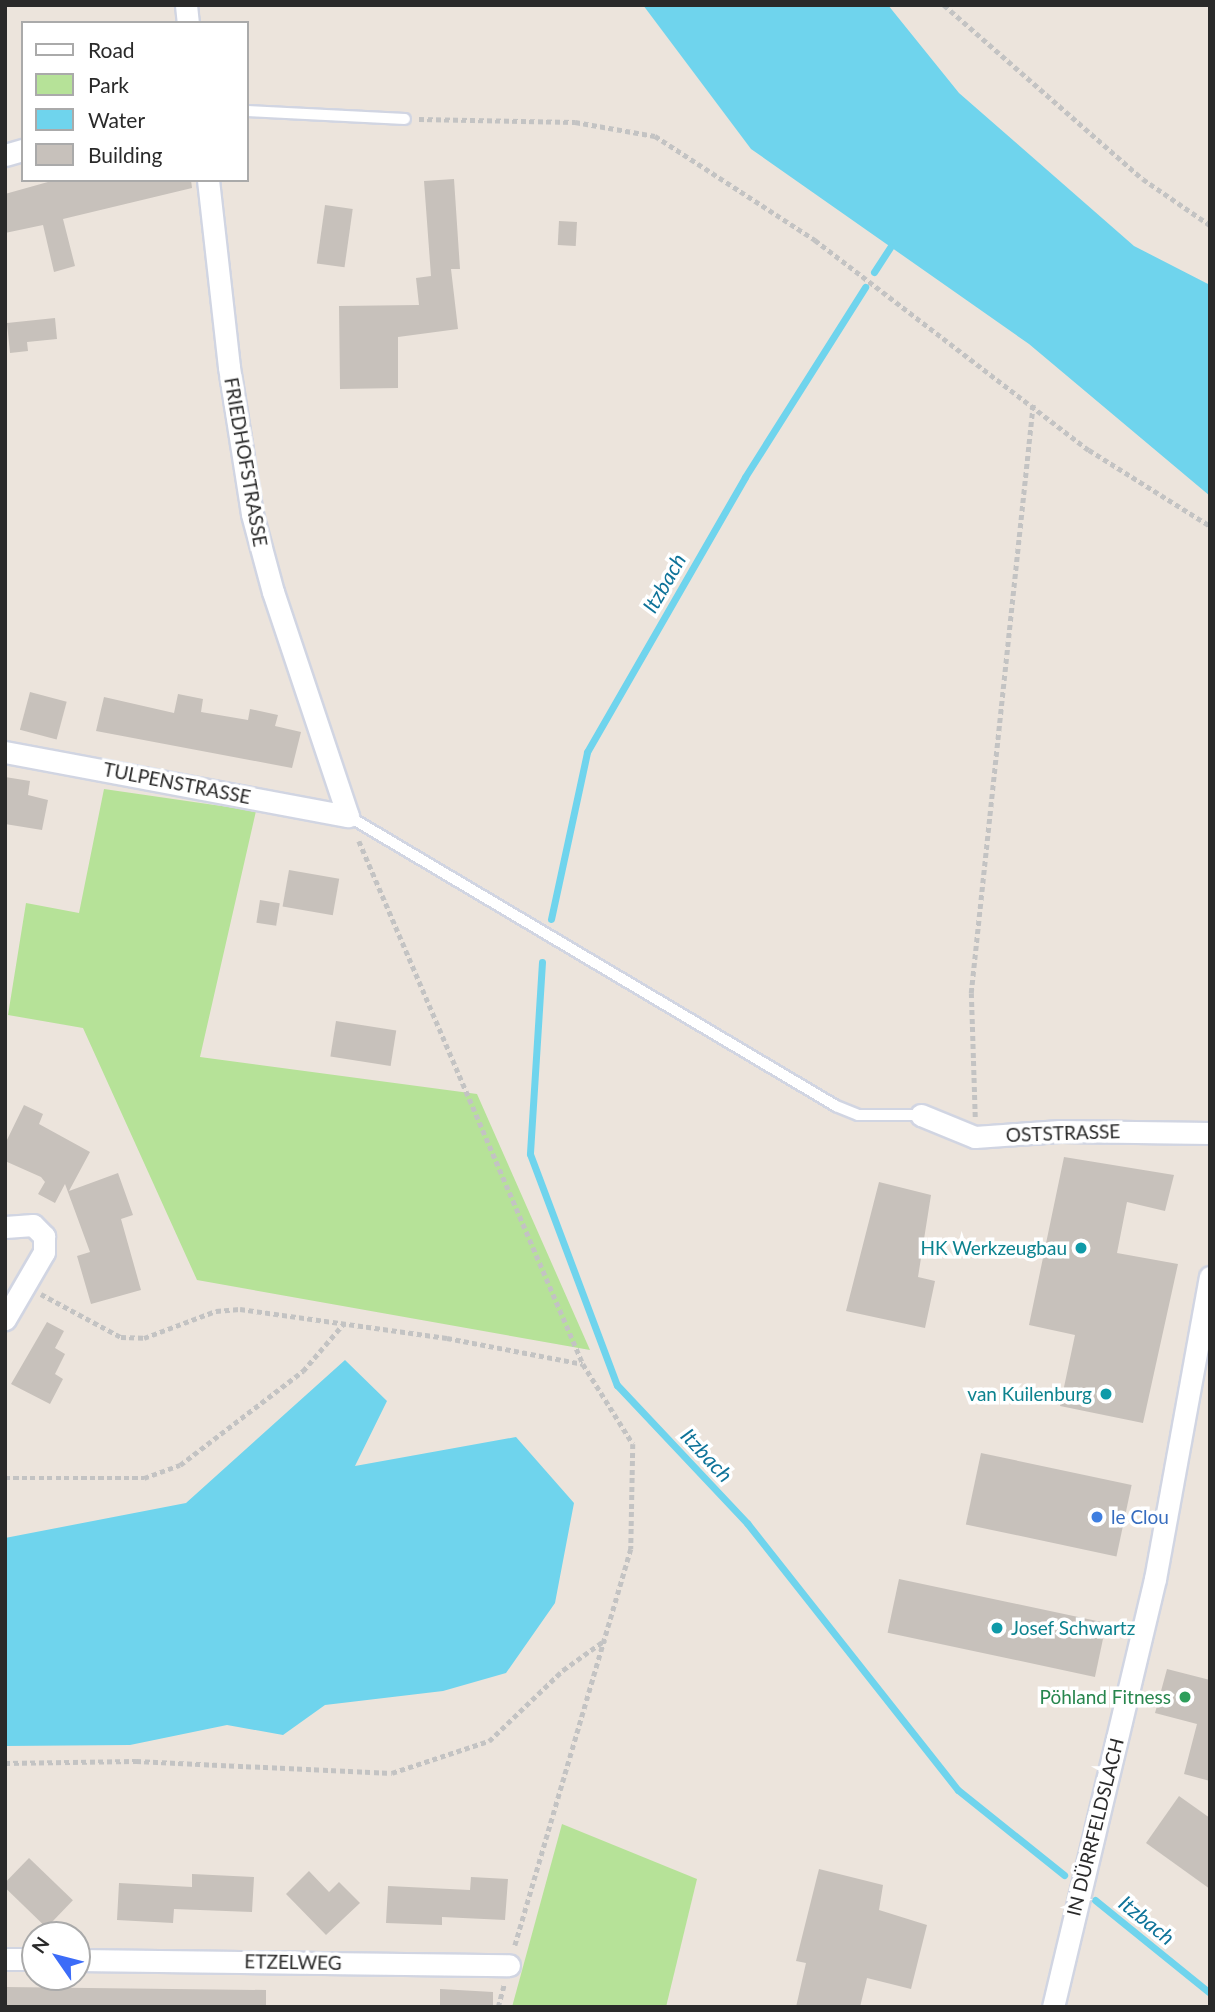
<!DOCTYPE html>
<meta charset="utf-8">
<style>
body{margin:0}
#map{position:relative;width:1215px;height:2012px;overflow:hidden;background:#ece4dc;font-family:Lato,sans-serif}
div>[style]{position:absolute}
.green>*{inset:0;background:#b6e298}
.water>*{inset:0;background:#6fd4ed}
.stream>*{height:7px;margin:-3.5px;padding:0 3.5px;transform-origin:3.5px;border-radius:3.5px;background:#6fd4ed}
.building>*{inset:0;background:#c7c1bb;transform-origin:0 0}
.path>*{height:4.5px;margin-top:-2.25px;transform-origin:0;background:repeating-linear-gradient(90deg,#c3c3c3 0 5px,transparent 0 8.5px)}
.roads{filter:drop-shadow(2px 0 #d1d5e2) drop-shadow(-2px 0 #d1d5e2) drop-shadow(0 2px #d1d5e2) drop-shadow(0 -2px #d1d5e2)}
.lane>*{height:10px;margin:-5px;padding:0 5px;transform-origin:5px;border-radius:5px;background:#fff}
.street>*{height:21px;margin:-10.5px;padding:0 10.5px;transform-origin:10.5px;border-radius:10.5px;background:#fff}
.dots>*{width:19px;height:19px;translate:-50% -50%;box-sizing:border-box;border:4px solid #fff;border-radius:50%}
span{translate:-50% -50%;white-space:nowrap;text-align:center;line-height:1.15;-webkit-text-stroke:7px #fff;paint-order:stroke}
.street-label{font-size:19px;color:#2a2a2a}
.culture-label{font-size:19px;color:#0d838f}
.right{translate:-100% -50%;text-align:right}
.left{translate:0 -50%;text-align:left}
.shop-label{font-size:19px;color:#366cbe}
.leisure-label{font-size:19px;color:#27864d}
.water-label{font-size:21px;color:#0e7399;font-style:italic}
.frame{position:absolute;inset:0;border:7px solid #2a2a2a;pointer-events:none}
.legend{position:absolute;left:21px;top:21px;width:228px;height:161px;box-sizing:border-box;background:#fff;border:2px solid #aaa;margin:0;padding:9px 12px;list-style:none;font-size:21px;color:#2a2a2a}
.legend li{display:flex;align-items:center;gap:14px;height:35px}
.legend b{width:35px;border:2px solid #aaa}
.north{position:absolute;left:21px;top:1921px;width:70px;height:70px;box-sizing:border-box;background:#fff;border:2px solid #aaa;border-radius:50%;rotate:305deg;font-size:19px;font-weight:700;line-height:28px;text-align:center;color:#2a2a2a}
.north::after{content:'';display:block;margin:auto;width:24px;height:32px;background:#3c6cf8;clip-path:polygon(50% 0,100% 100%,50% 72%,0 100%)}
</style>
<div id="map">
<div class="green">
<i style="clip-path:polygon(104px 789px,256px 811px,200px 1057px,477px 1094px,590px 1350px,197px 1280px,83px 1028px,8px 1015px,26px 903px,79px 913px)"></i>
<i style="clip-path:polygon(562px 1824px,697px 1879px,666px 2007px,512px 2007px)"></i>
</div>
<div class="water">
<i style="clip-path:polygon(643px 5px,888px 5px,959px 93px,1134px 246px,1210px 285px,1210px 496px,1029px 344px,751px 149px)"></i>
<i style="clip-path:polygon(345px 1360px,387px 1401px,355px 1466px,516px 1437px,574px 1503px,555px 1603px,506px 1673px,443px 1691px,325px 1705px,283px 1735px,227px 1725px,130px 1745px,5px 1746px,5px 1538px,186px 1503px)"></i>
</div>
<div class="stream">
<i style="left:874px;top:272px;width:30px;rotate:-57deg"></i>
<i style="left:551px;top:919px;width:171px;rotate:-77.8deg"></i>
<i style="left:587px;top:752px;width:317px;rotate:-60.1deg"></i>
<i style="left:745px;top:477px;width:225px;rotate:-57.7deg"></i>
<i style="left:542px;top:962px;width:192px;rotate:93.6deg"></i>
<i style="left:530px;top:1154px;width:247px;rotate:69.4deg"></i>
<i style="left:617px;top:1385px;width:190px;rotate:46.7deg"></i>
<i style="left:747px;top:1523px;width:340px;rotate:51.7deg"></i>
<i style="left:958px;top:1790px;width:136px;rotate:38.7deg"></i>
<i style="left:1095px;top:1900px;width:148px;rotate:39deg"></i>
</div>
<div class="building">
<i style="clip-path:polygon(454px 179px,460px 269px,451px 269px,458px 329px,398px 337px,398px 388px,340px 389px,339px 306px,419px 305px,416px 278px,431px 276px,424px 181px)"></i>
<i style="clip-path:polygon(55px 180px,191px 180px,192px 188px,63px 219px,75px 266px,54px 272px,43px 225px,5px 233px,5px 194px)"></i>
<i style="left:325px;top:205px;width:28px;height:59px;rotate:8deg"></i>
<i style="left:559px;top:221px;width:18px;height:24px;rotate:3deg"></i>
<i style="clip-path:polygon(55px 318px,57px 339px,27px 342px,28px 351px,10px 353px,7px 323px)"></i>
<i style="left:30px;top:692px;width:38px;height:39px;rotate:15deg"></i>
<i style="clip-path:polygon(178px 694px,203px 699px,201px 712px,248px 720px,250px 709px,278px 715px,275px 726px,301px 732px,292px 768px,96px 731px,104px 697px,174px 713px)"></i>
<i style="clip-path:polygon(5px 777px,30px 781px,28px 795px,48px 800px,42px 830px,5px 824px)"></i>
<i style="left:289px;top:870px;width:51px;height:37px;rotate:10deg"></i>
<i style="left:260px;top:900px;width:20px;height:23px;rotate:9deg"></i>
<i style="left:336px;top:1021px;width:61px;height:36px;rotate:9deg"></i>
<i style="clip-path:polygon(24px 1105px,43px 1114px,39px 1124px,90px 1152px,69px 1191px,118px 1173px,133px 1215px,121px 1219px,141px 1290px,91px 1304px,77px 1256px,90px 1252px,65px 1184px,55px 1203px,38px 1194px,45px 1182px,41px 1177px,5px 1161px,5px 1144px)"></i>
<i style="clip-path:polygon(1064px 1157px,1174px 1175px,1165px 1211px,1127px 1202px,1117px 1253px,1178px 1264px,1143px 1423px,1060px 1406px,1075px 1335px,1029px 1325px)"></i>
<i style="clip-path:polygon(879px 1182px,931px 1195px,918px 1277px,935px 1281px,925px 1328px,846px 1311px)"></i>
<i style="clip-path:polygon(47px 1322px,64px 1331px,55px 1348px,65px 1354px,55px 1374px,63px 1379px,50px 1404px,11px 1384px)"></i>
<i style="left:981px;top:1453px;width:154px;height:73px;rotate:12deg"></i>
<i style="left:899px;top:1579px;width:212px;height:55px;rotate:12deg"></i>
<i style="clip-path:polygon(1167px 1669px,1210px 1680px,1210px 1781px,1184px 1774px,1197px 1724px,1155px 1713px)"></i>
<i style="clip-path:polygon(1179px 1796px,1210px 1818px,1210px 1889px,1146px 1843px)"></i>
<i style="left:29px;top:1858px;width:61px;height:38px;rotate:44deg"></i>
<i style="clip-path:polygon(819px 1869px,883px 1885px,879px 1910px,927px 1925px,911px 1989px,867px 1978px,860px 2007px,796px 2007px,806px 1963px,796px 1961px)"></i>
<i style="clip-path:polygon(309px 1871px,329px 1892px,339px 1882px,360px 1903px,326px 1935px,286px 1894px)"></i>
<i style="clip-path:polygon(192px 1874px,254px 1877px,252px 1912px,174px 1909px,173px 1923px,117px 1920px,119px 1883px,192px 1887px)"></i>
<i style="clip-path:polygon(471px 1877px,508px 1879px,505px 1920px,442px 1917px,442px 1925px,386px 1923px,388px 1886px,470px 1890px)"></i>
<i style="clip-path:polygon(5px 1987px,266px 1990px,266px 2007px,5px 2007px)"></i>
<i style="clip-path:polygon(440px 1989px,493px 1992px,493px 2007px,440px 2007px)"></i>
</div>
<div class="path">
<i style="left:944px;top:5px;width:264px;rotate:41.2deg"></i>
<i style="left:1143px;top:179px;width:81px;rotate:34.5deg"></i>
<i style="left:419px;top:119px;width:156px;rotate:1.1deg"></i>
<i style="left:575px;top:122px;width:81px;rotate:9.9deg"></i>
<i style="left:655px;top:136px;width:191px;rotate:33deg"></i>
<i style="left:815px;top:240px;width:345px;rotate:37.5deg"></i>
<i style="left:1089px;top:450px;width:143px;rotate:32.1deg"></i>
<i style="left:359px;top:841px;width:569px;rotate:66.81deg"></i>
<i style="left:975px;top:1117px;width:124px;rotate:-91.8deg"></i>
<i style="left:971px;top:993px;width:592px;rotate:-83.99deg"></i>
<i style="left:41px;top:1294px;width:91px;rotate:28.3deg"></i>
<i style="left:121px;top:1337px;width:23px;rotate:2deg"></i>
<i style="left:144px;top:1338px;width:77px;rotate:-20.6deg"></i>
<i style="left:216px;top:1311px;width:24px;rotate:-5deg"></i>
<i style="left:240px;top:1309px;width:209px;rotate:8deg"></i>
<i style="left:447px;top:1338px;width:138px;rotate:10.8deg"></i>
<i style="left:583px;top:1364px;width:94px;rotate:58deg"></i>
<i style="left:633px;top:1444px;width:105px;rotate:91.1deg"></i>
<i style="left:631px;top:1549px;width:413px;rotate:106.3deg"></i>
<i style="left:5px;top:1478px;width:139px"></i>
<i style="left:144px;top:1478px;width:38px;rotate:-20deg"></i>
<i style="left:180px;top:1465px;width:155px;rotate:-37.4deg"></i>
<i style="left:303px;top:1371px;width:63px;rotate:-49.5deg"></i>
<i style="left:5px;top:1763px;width:131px;rotate:-0.9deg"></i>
<i style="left:136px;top:1761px;width:256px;rotate:2.7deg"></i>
<i style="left:392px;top:1773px;width:102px;rotate:-18.3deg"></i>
<i style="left:489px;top:1741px;width:103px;rotate:-43.8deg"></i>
<i style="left:563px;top:1670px;width:52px;rotate:-35.5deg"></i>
<i style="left:498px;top:2007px;width:24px;rotate:-75deg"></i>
</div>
<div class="roads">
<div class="lane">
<i style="left:247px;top:111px;width:158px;rotate:2.9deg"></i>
<i style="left:348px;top:816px;width:568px;rotate:30.72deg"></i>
<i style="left:836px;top:1106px;width:24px;rotate:22deg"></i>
<i style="left:858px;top:1115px;width:63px"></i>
</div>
<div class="street">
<i style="left:186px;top:5px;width:18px;rotate:84deg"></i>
<i style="left:5px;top:155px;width:19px;rotate:-16deg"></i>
<i style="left:5px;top:752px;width:349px;rotate:10.6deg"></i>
<i style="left:348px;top:816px;width:236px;rotate:-108.5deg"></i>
<i style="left:273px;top:592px;width:81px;rotate:-105.1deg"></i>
<i style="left:252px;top:514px;width:149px;rotate:-98.9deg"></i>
<i style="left:229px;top:367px;width:188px;rotate:-96.4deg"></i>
<i style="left:921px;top:1115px;width:58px;rotate:22.2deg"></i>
<i style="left:975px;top:1137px;width:85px;rotate:-4deg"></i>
<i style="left:1060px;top:1131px;width:150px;rotate:0.8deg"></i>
<i style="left:5px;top:1227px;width:28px;rotate:-4deg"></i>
<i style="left:33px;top:1225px;width:16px;rotate:45deg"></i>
<i style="left:44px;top:1236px;width:16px;rotate:90deg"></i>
<i style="left:44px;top:1252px;width:78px;rotate:120.2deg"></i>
<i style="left:5px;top:1959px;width:30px"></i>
<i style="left:77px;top:1960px;width:432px;rotate:0.7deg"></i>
<i style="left:1053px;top:2007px;width:440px;rotate:-76.6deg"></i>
<i style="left:1155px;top:1579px;width:307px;rotate:-79.7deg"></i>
</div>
</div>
<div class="dots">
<i style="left:1081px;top:1248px;background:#0f9aa8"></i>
<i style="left:1106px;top:1394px;background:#0f9aa8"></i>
<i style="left:1097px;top:1517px;background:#3f7fe0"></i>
<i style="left:997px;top:1628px;background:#0f9aa8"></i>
<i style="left:1185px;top:1697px;background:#2e9e5b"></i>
</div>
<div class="street-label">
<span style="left:246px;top:462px;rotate:80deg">FRIEDHOFSTRASSE</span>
<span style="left:177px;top:783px;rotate:11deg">TULPENSTRASSE</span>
<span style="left:1063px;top:1133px;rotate:-2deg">OSTSTRASSE</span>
<span style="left:1095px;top:1827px;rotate:-76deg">IN DÜRRFELDSLACH</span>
<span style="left:293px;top:1962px;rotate:1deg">ETZELWEG</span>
</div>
<div class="culture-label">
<span class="right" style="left:1067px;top:1248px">HK Werkzeugbau</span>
<span class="right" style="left:1092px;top:1394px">van Kuilenburg</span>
<span class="left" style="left:1011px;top:1628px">Josef Schwartz</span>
</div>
<div class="shop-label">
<span class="left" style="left:1111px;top:1517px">le Clou</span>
</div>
<div class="leisure-label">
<span class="right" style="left:1171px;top:1697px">Pöhland Fitness</span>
</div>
<div class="water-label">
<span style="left:664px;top:583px;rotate:-60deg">Itzbach</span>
<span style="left:707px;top:1455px;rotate:47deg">Itzbach</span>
<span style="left:1147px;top:1920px;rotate:39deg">Itzbach</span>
</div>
<div class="frame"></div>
<ul class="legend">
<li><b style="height:9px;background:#fff"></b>Road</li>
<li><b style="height:19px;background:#b6e298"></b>Park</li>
<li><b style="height:19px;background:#6fd4ed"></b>Water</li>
<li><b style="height:19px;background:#c7c1bb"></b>Building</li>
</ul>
<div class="north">N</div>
</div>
